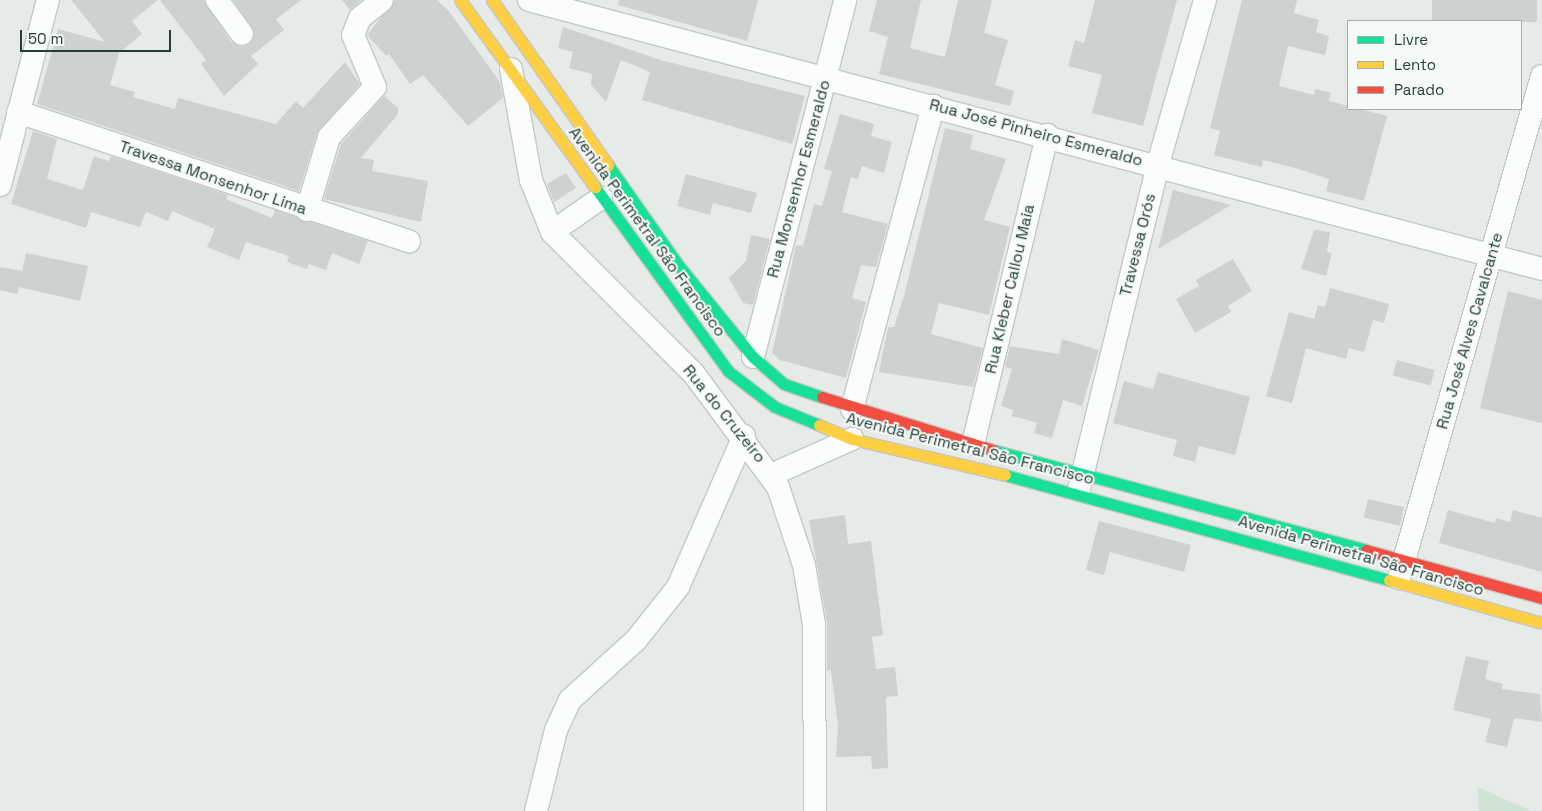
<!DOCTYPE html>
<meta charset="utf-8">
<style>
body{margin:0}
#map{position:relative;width:1542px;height:811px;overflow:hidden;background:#e6ebe8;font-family:"Space Grotesk",sans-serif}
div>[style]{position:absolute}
.green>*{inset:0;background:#d0e3d4}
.building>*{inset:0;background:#cdd2d0;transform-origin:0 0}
.roads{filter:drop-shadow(1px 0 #c3c8c5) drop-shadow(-1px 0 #c3c8c5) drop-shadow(0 1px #c3c8c5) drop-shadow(0 -1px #c3c8c5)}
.street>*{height:22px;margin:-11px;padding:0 11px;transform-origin:11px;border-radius:11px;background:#fbfcfc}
.fast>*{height:11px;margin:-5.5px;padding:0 5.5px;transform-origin:5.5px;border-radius:5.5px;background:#16e098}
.slow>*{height:11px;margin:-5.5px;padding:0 5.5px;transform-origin:5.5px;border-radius:5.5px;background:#ffcf43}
.jam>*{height:11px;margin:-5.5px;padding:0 5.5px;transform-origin:5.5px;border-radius:5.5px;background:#f24e42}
span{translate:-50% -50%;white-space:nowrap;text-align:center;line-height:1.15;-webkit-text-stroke:4px #f5f9f7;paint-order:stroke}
.street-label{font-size:16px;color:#243e35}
.legend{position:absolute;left:1347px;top:20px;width:175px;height:90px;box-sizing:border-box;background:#f5f9f7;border:1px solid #a1aea9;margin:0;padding:6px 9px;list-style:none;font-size:15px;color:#243e35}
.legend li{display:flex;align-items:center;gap:10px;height:25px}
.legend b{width:25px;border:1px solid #a1aea9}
.scale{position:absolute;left:20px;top:30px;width:151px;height:22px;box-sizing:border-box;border:2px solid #243e35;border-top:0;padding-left:6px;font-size:15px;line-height:18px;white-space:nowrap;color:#243e35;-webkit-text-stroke:4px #f5f9f7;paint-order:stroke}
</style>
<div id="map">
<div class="green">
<i style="clip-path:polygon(1478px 787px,1531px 811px,1479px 811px)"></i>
</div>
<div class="building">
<i style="clip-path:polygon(71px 0,158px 0,132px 21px,142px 34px,119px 53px,110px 85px,135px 92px,133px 97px,175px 109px,178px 98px,276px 124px,296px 101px,303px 108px,345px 62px,360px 84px,317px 133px,299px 191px,37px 104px,58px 29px,105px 42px)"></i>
<i style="clip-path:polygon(160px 0,204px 0,231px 42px,243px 47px,250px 44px,255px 32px,233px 0,301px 0,276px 19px,284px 30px,251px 56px,258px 64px,224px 96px,201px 64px,206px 60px)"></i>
<i style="clip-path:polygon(342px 0,361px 0,350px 10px)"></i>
<i style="clip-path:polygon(395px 0,437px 0,448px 10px,500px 82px,503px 98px,468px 126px,423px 75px,410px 84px,389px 54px,386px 56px,367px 35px)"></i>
<i style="clip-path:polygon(619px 0,758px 0,747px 41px,618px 5px)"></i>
<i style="clip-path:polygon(877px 0,921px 0,910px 48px,945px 57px,958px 0,992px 0,984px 33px,1008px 40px,995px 85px,1014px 91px,1010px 106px,879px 74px,888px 37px,869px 31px)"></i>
<i style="clip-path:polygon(1095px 0,1177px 0,1143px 126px,1092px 113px,1102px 75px,1068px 66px,1075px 40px,1084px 43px)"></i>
<i style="clip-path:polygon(1242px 0,1297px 0,1294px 13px,1319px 20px,1316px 32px,1329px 36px,1325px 55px,1288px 46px,1279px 86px,1314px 95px,1315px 89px,1331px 93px,1329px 101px,1387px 116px,1364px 201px,1326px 191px,1329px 179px,1295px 168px,1263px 160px,1262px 167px,1214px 155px,1220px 131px,1210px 128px)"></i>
<i style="left:1432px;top:0;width:105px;height:22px"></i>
<i style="clip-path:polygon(563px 27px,664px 61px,805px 96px,792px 144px,642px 100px,650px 72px,621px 60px,606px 102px,591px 85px,592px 74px,569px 68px,573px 52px,558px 48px)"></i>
<i style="clip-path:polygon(384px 96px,398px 108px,398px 114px,361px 158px,374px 160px,372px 171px,428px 181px,421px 222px,324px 199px,341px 144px)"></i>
<i style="clip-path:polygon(840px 114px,874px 124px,871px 136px,892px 142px,884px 173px,862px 166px,858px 179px,851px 177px,842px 212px,888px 224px,876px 267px,861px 265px,852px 298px,866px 302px,846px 378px,780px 360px,772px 353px,796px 245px,803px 246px,814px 204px,822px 206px,832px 171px,824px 169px)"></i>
<i style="clip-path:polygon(945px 128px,973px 135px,970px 149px,1006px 159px,984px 220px,1010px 227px,989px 315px,939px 303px,931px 334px,983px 348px,973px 387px,879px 372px,888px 327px,894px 327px,904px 296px)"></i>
<i style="clip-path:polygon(33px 131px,57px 139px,47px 179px,83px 190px,94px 156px,109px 161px,111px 156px,228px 195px,226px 199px,272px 218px,275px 210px,368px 241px,359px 264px,332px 253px,326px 270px,309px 264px,307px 269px,287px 262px,289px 256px,246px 242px,239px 260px,207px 247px,215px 229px,172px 211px,168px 221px,146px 212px,140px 227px,91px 212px,86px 228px,11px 204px)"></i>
<i style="clip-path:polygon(566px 173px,576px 188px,554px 202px,547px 184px)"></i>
<i style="clip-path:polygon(686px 174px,757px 193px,751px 213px,713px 203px,710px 215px,677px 206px)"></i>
<i style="clip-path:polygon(1173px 190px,1231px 205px,1158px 249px)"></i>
<i style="clip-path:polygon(1314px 230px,1330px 232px,1327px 252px,1332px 253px,1326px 276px,1301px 269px)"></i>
<i style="clip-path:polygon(751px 235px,770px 239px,753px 305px,743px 303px,729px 278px,746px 261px)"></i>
<i style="clip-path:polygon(26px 253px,88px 266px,80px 301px,19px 287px,17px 294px,0 290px,0 267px,22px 271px)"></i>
<i style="clip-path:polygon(1233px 259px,1252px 291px,1228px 306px,1231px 312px,1195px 333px,1176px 299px,1199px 286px,1196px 280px)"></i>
<i style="clip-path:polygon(1330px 288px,1389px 304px,1384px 323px,1373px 320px,1364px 352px,1349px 348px,1346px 359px,1306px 348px,1292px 403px,1266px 396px,1289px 312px,1314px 319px,1318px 305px,1325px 307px)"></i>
<i style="clip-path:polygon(1508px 291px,1542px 300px,1542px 423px,1480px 408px)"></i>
<i style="clip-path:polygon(1062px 339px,1099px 350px,1082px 406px,1063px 400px,1052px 438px,1034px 433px,1037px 423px,1012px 416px,1013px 410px,1001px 406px,1012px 369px,1005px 367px,1010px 346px,1059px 354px)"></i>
<i style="left:1397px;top:360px;width:39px;height:16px;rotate:15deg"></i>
<i style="clip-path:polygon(1158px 372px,1250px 397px,1235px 455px,1199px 446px,1195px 462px,1173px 456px,1177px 440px,1113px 423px,1124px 381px,1153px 389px)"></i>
<i style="left:1368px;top:499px;width:37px;height:19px;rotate:13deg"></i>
<i style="clip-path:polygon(1448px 510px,1495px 523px,1496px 518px,1510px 522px,1513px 510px,1542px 518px,1542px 572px,1439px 543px)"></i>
<i style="clip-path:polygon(845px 515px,848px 544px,871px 541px,883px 635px,872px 637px,876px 669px,895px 667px,898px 696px,886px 697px,888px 768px,872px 769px,871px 756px,836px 757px,838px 726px,831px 670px,827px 671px,827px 622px,809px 520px)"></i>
<i style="clip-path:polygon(1099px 521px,1191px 545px,1184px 572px,1110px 552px,1104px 575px,1086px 570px)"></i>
<i style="clip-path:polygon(1466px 656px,1489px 661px,1485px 679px,1503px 684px,1502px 689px,1540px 694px,1542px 722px,1514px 718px,1507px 747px,1485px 742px,1491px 719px,1453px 710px)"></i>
</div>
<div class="roads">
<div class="street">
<i style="left:217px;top:0;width:42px;rotate:53.7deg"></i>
<i style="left:529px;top:0;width:1048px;rotate:14.87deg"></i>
<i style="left:511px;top:69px;width:113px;rotate:79.8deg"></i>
<i style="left:531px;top:180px;width:56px;rotate:68deg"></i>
<i style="left:552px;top:232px;width:201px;rotate:45deg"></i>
<i style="left:694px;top:374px;width:141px;rotate:53.4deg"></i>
<i style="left:778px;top:487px;width:82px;rotate:71.6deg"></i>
<i style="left:804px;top:565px;width:60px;rotate:80.4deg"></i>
<i style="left:814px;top:624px;width:187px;rotate:89.7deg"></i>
<i style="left:18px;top:112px;width:412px;rotate:18.3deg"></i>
<i style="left:0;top:185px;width:191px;rotate:-75.5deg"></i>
<i style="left:307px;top:210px;width:76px;rotate:-73.2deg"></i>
<i style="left:329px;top:137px;width:68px;rotate:-47.4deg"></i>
<i style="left:375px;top:87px;width:56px;rotate:-112.9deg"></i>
<i style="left:353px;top:35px;width:18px;rotate:-68deg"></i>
<i style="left:360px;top:18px;width:28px;rotate:-39deg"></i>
<i style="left:552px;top:232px;width:60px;rotate:-34.8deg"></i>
<i style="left:753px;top:357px;width:369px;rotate:-75.5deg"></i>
<i style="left:852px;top:409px;width:314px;rotate:-75deg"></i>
<i style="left:973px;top:444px;width:318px;rotate:-76.5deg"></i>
<i style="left:771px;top:475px;width:89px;rotate:-24deg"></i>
<i style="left:1079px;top:489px;width:334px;rotate:-76.3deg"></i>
<i style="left:1158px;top:164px;width:171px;rotate:-74deg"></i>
<i style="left:1399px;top:578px;width:522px;rotate:-74.1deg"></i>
<i style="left:536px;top:811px;width:83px;rotate:-76.1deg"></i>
<i style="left:556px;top:730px;width:33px;rotate:-65deg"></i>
<i style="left:570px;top:700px;width:89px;rotate:-42.3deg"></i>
<i style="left:636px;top:640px;width:68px;rotate:-51.6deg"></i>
<i style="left:678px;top:587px;width:165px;rotate:-66.4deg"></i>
</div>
<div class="fast">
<i style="left:608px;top:165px;width:123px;rotate:54.9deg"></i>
<i style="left:679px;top:266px;width:117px;rotate:50.9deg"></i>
<i style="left:753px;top:357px;width:41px;rotate:41.1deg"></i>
<i style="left:784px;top:384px;width:40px;rotate:18.9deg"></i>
<i style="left:595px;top:187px;width:227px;rotate:54.1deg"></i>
<i style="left:728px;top:371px;width:59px;rotate:37.5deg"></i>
<i style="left:775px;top:407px;width:48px;rotate:22.2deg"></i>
<i style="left:993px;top:450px;width:386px;rotate:15deg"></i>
<i style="left:1005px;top:475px;width:398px;rotate:15.3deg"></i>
</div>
<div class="slow">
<i style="left:460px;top:0;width:231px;rotate:54.2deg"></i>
<i style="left:492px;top:0;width:202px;rotate:54.9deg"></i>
<i style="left:819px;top:425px;width:36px;rotate:23deg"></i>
<i style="left:852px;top:439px;width:157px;rotate:13.2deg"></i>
<i style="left:1389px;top:580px;width:159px;rotate:15.7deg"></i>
</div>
<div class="jam">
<i style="left:822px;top:397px;width:179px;rotate:17.2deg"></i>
<i style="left:1366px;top:550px;width:182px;rotate:15.3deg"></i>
</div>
</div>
<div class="street-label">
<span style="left:1036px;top:133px;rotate:15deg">Rua José Pinheiro Esmeraldo</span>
<span style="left:213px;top:178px;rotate:19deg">Travessa Monsenhor Lima</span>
<span style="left:799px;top:179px;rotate:-75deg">Rua Monsenhor Esmeraldo</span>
<span style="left:647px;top:232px;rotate:54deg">Avenida Perimetral São Francisco</span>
<span style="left:1138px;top:245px;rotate:-76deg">Travessa Orós</span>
<span style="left:1010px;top:289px;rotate:-77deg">Rua Kleber Callou Maia</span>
<span style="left:1470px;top:331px;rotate:-74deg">Rua José Alves Cavalcante</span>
<span style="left:724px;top:414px;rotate:51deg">Rua do Cruzeiro</span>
<span style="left:970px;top:449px;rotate:14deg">Avenida Perimetral São Francisco</span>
<span style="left:1361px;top:556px;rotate:16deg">Avenida Perimetral São Francisco</span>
</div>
<ul class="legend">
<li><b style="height:6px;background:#16e098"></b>Livre</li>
<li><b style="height:6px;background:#ffcf43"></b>Lento</li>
<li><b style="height:6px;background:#f24e42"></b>Parado</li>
</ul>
<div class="scale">50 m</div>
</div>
